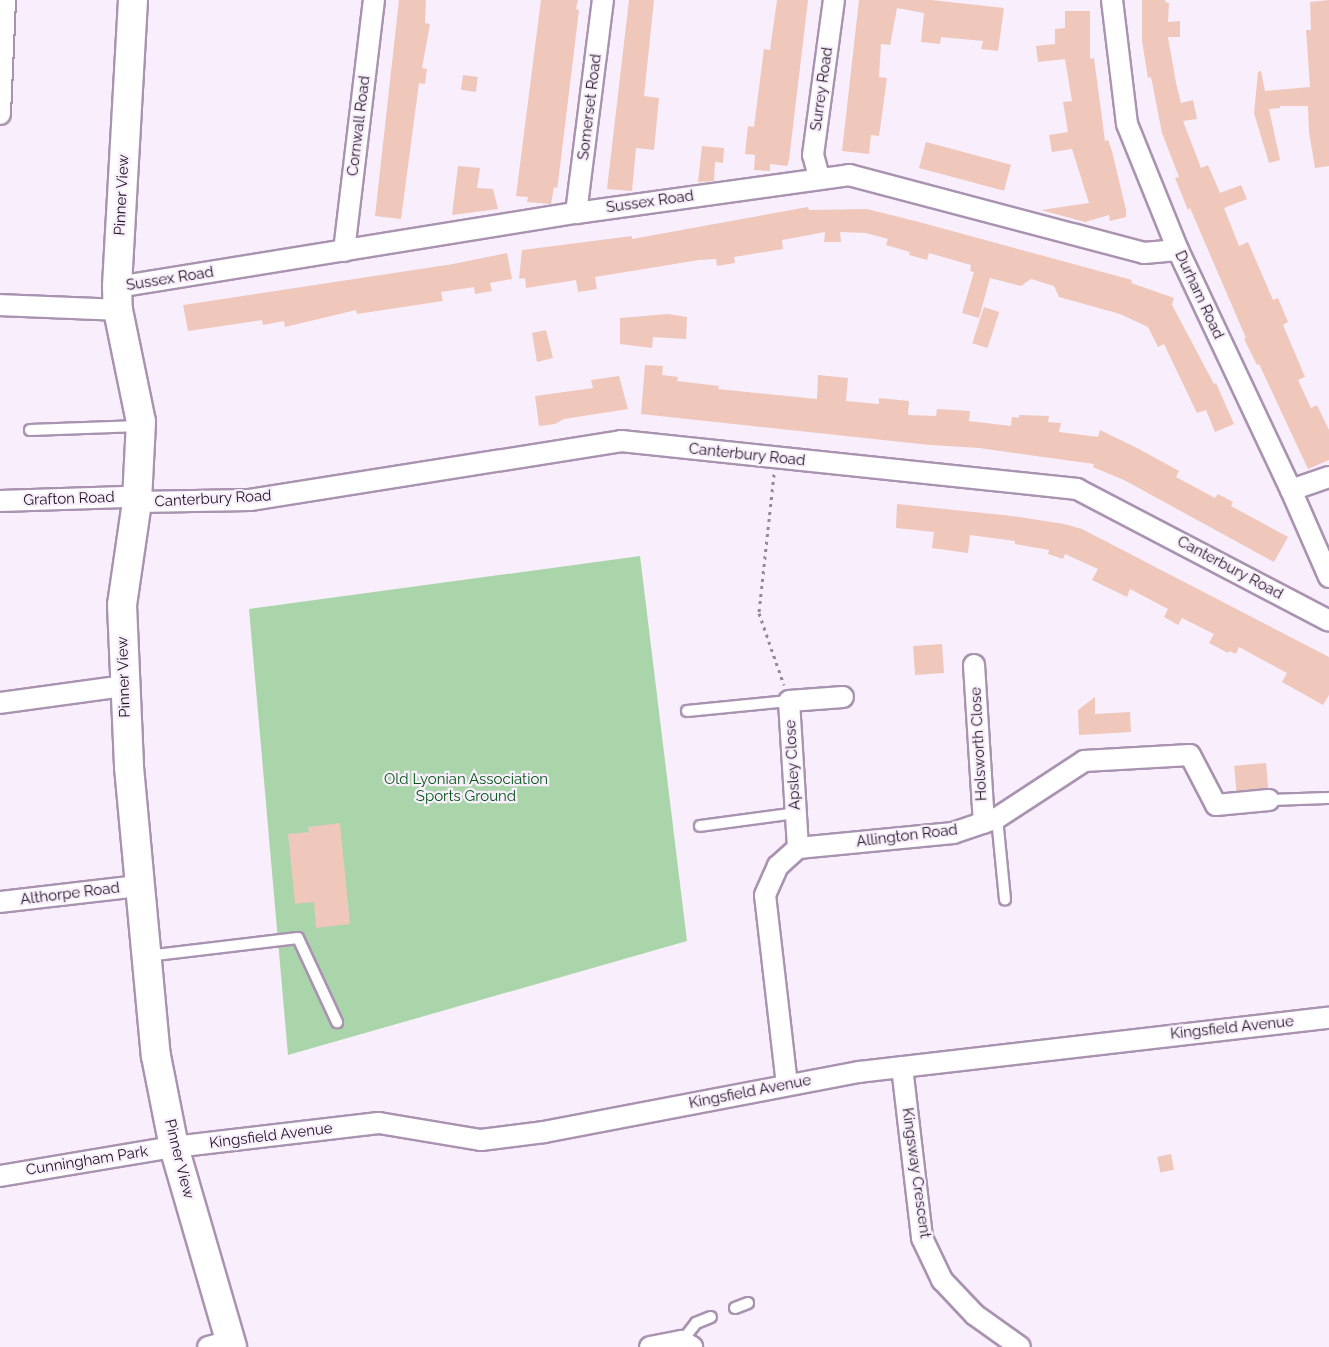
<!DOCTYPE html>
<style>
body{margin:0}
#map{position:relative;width:1329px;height:1347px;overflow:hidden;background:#f9effc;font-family:Raleway,sans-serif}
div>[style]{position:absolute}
.green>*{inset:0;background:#aad5aa}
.building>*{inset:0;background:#efc7bb;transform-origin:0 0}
.path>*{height:3px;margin-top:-1.5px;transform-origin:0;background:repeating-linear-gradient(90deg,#938a96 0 3px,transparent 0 7.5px)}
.roads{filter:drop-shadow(2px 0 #a993b1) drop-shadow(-2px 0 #a993b1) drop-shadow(0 2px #a993b1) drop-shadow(0 -2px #a993b1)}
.lane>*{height:10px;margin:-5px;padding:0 5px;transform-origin:5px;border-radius:5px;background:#fff}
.street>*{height:20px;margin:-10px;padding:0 10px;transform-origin:10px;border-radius:10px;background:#fff}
.secondary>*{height:28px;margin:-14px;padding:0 14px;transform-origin:14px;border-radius:14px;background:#fff}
span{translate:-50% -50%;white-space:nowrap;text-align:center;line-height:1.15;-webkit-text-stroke:4.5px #f9effc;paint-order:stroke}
.street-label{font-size:15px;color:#1e1621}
.park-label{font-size:15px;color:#035816}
</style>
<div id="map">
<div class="green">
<i style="clip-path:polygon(640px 556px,687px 941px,288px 1055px,249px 609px)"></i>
</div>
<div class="building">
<i style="clip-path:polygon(399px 0,426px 0,425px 23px,430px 24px,422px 68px,427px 69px,425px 84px,419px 83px,401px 219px,375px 216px)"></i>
<i style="clip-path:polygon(541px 0,578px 0,576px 9px,579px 10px,558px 183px,557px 188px,554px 187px,551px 204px,527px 202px,528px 197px,516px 196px)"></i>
<i style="clip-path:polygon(629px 0,654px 0,644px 96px,659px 98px,654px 150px,636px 148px,632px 191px,607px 189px)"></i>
<i style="clip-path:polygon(777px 0,808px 0,789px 160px,787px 166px,770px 164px,770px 171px,754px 170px,755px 155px,745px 154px,748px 126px,754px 127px,764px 49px,770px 50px)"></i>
<i style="clip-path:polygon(859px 0,931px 0,1004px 8px,998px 51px,981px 49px,983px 41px,941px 37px,940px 44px,921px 42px,924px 13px,897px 8px,890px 45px,881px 44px,879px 77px,887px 78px,880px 129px,879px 136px,871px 135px,869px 154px,842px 151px)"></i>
<i style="clip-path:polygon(1142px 0,1165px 0,1165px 2px,1169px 3px,1168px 22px,1180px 21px,1180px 37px,1168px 37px,1176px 83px,1181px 103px,1193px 100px,1197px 119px,1183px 121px,1201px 168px,1208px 165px,1220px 193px,1241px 185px,1247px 199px,1224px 208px,1239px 246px,1248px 242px,1273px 300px,1278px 298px,1288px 322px,1283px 325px,1305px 377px,1298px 380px,1311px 408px,1317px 405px,1329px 430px,1329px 460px,1308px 469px,1259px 364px,1257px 365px,1244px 339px,1246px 338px,1190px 208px,1188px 210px,1175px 178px,1179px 177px,1162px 133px,1151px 77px,1148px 78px,1142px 41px)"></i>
<i style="clip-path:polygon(1329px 0,1329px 166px,1315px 168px,1309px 132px,1308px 106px,1280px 106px,1280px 108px,1269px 109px,1280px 160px,1269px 163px,1254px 113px,1258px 72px,1261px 71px,1265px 91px,1310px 87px,1306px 30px,1311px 30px,1310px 2px)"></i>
<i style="clip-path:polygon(1065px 11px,1090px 11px,1090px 59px,1094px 58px,1105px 141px,1108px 140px,1112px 151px,1126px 210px,1126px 217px,1110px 221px,1109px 215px,1085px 222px,1041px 210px,1089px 203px,1072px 149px,1052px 152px,1049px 135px,1068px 132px,1063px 102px,1072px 101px,1065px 59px,1038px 62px,1036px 46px,1055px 44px,1055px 29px,1065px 28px)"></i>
<i style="left:463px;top:75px;width:15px;height:15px;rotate:8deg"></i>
<i style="left:926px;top:142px;width:88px;height:27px;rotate:15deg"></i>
<i style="clip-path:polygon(702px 146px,724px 148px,723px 163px,715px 162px,714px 181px,698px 182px)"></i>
<i style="clip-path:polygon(458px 166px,480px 168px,477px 188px,493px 189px,498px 209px,452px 215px)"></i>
<i style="clip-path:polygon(808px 207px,809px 210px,867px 209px,919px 222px,1132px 280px,1131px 283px,1174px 298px,1172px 305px,1214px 384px,1216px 383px,1234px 424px,1215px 432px,1206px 410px,1197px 413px,1164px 344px,1158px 347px,1148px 327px,1120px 314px,1059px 297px,1054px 286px,1031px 279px,1021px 286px,990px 278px,979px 318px,962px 313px,974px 272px,970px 271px,971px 265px,929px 253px,927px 260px,909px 255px,910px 252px,886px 245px,888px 239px,866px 233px,840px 232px,841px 242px,824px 242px,825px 232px,782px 240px,783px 249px,734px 257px,735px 263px,717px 266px,716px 259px,699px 260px,595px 277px,597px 289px,578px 292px,576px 280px,526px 288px,525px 278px,519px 279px,522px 250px,632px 236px,632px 239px)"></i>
<i style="clip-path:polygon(507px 253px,512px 279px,490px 283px,492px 291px,475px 294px,474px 287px,441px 292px,443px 301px,357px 314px,356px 310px,285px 327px,284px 321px,263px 325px,262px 320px,188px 331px,183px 305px,453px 264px)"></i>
<i style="left:984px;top:307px;width:16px;height:38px;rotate:18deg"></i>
<i style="clip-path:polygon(668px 314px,687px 317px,686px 339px,653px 337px,652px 348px,620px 344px,620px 318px)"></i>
<i style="clip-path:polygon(546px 330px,553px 358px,537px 362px,532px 333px)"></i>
<i style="clip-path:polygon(645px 365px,663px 366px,662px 375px,678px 377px,677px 381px,719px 386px,718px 389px,817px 399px,818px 375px,848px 378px,846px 401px,879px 404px,879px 398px,909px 401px,908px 415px,936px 416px,937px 409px,970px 411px,969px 421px,1011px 426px,1012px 417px,1019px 418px,1019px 415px,1049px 416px,1048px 422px,1061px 423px,1059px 432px,1098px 437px,1100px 430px,1139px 449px,1179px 471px,1176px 477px,1215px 498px,1218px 494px,1233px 502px,1231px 506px,1288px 537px,1274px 562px,1124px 480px,1093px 467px,1094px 464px,979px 448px,930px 445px,641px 414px)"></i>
<i style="clip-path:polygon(619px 376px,628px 409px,564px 419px,555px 424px,539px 426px,535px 396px,593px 388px,591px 380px)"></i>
<i style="clip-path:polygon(897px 504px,1012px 516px,1064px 524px,1082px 529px,1329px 657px,1329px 695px,1323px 705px,1282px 682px,1287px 673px,1239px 647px,1236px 654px,1229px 651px,1228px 653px,1209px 643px,1214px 634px,1182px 618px,1178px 625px,1164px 617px,1168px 609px,1130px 589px,1127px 597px,1092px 580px,1098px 569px,1065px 554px,1063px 559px,1048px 554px,1049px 550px,1015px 544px,1015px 541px,970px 535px,968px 553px,932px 548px,934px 532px,896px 528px)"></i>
<i style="left:942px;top:644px;width:29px;height:29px;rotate:86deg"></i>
<i style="clip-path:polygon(1095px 697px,1095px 714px,1130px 712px,1131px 732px,1079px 735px,1078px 710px)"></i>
<i style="left:1266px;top:763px;width:25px;height:32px;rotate:85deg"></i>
<i style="clip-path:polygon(340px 823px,350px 924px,316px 928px,314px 902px,295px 904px,288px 834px,309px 832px,308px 827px)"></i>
<i style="left:1171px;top:1154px;width:16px;height:14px;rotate:79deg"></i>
</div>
<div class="path">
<i style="left:774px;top:474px;width:140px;rotate:96.2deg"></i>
<i style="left:759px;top:613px;width:76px;rotate:70.9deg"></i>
</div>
<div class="roads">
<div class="lane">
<i style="left:30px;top:430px;width:110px;rotate:-2.1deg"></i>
<i style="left:687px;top:711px;width:102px;rotate:-5.6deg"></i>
<i style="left:1269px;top:800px;width:60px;rotate:-1.9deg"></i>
<i style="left:997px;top:818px;width:82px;rotate:84.4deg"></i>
<i style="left:700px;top:826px;width:97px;rotate:-7.7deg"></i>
<i style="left:147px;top:956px;width:152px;rotate:-6.8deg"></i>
<i style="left:298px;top:938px;width:93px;rotate:65.1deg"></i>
<i style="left:735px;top:1308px;width:14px;rotate:-21deg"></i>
<i style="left:682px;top:1341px;width:23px;rotate:-52deg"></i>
<i style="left:696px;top:1323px;width:16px;rotate:-22deg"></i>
</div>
<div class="street">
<i style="left:1112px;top:0;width:125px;rotate:83.1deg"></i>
<i style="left:1127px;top:124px;width:136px;rotate:68deg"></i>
<i style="left:1178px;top:250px;width:265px;rotate:64.8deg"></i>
<i style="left:1291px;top:490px;width:95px;rotate:66.4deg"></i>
<i style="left:0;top:114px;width:114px;rotate:-87.5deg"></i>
<i style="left:819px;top:177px;width:23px;rotate:-105deg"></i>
<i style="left:813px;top:155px;width:156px;rotate:-82.3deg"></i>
<i style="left:576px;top:213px;width:215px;rotate:-82.8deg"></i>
<i style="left:344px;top:251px;width:253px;rotate:-83.2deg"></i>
<i style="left:117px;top:287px;width:465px;rotate:-9.2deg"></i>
<i style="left:576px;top:213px;width:276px;rotate:-7.9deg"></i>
<i style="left:849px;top:175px;width:305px;rotate:14.8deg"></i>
<i style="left:1144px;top:253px;width:34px;rotate:-5deg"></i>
<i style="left:0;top:305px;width:118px;rotate:2.4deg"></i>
<i style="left:1291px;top:490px;width:40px;rotate:-18.9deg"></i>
<i style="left:0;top:501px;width:125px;rotate:-1.8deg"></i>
<i style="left:125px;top:497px;width:13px;rotate:23deg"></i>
<i style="left:137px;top:502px;width:113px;rotate:-1deg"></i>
<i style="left:250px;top:500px;width:376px;rotate:-9deg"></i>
<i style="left:621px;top:441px;width:459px;rotate:6deg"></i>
<i style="left:1077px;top:489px;width:284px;rotate:27.6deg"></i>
<i style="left:974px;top:665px;width:158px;rotate:86.4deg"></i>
<i style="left:0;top:703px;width:125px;rotate:-7.8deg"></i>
<i style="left:798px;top:848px;width:147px;rotate:-93.5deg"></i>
<i style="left:789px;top:701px;width:54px;rotate:-4.2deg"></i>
<i style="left:0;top:902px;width:140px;rotate:-6.6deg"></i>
<i style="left:902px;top:1067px;width:172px;rotate:83.3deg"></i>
<i style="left:922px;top:1238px;width:47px;rotate:64.5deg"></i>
<i style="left:942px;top:1280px;width:48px;rotate:46.7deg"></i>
<i style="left:975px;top:1315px;width:55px;rotate:35.4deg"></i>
<i style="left:787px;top:1085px;width:191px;rotate:-96.6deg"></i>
<i style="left:765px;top:895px;width:32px;rotate:-66deg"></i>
<i style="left:778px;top:866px;width:27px;rotate:-42deg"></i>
<i style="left:798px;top:848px;width:156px;rotate:-5.5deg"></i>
<i style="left:953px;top:833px;width:46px;rotate:-18.8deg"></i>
<i style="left:997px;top:818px;width:104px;rotate:-33.2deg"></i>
<i style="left:1084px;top:761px;width:106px;rotate:-3.2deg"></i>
<i style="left:1190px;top:755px;width:56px;rotate:62.5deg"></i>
<i style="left:1216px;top:805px;width:53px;rotate:-5.4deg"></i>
<i style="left:0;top:1176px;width:176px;rotate:-9.5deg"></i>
<i style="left:174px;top:1147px;width:206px;rotate:-6.7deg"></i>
<i style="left:379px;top:1123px;width:103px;rotate:9.5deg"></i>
<i style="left:481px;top:1140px;width:64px;rotate:-7.2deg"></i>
<i style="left:544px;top:1132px;width:321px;rotate:-10.8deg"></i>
<i style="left:859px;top:1072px;width:473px;rotate:-6.6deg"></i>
<i style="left:208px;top:1347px;width:23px;rotate:-15deg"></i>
<i style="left:650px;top:1347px;width:33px;rotate:-11deg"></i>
<i style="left:682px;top:1341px;width:12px;rotate:31deg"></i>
</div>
<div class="secondary">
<i style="left:133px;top:0;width:287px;rotate:93.2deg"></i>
<i style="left:117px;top:287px;width:23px;rotate:88deg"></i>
<i style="left:118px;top:310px;width:114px;rotate:78.4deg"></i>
<i style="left:141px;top:422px;width:80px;rotate:92.9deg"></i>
<i style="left:137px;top:502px;width:104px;rotate:98.3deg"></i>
<i style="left:122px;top:605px;width:162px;rotate:87.5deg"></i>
<i style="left:129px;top:767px;width:290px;rotate:84.7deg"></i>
<i style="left:156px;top:1056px;width:93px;rotate:78.8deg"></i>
<i style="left:174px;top:1147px;width:208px;rotate:73.8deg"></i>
</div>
</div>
<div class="street-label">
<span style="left:822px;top:89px;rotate:-82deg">Surrey Road</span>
<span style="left:590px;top:107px;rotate:-83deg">Somerset Road</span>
<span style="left:359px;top:126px;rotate:-83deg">Cornwall Road</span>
<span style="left:122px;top:195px;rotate:-87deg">Pinner View</span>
<span style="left:650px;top:202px;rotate:-8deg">Sussex Road</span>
<span style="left:170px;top:279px;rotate:-9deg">Sussex Road</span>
<span style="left:1199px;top:295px;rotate:65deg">Durham Road</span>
<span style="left:747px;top:455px;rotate:6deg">Canterbury Road</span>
<span style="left:69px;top:499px;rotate:-2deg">Grafton Road</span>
<span style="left:213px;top:499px;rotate:-3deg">Canterbury Road</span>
<span style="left:1230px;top:568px;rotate:28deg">Canterbury Road</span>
<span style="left:124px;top:677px;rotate:-92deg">Pinner View</span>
<span style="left:979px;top:744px;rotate:-93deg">Holsworth Close</span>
<span style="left:793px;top:765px;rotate:-93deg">Apsley Close</span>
<span style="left:907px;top:836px;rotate:-7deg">Allington Road</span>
<span style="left:70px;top:894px;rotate:-7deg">Althorpe Road</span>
<span style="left:1232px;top:1028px;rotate:-6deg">Kingsfield Avenue</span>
<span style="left:750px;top:1092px;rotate:-11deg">Kingsfield Avenue</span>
<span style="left:271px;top:1136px;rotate:-7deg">Kingsfield Avenue</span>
<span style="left:179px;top:1159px;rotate:76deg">Pinner View</span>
<span style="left:87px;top:1161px;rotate:-9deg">Cunningham Park</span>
<span style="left:916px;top:1173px;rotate:82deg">Kingsway Crescent</span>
</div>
<div class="park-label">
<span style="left:466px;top:788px">Old Lyonian Association<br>Sports Ground</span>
</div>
</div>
